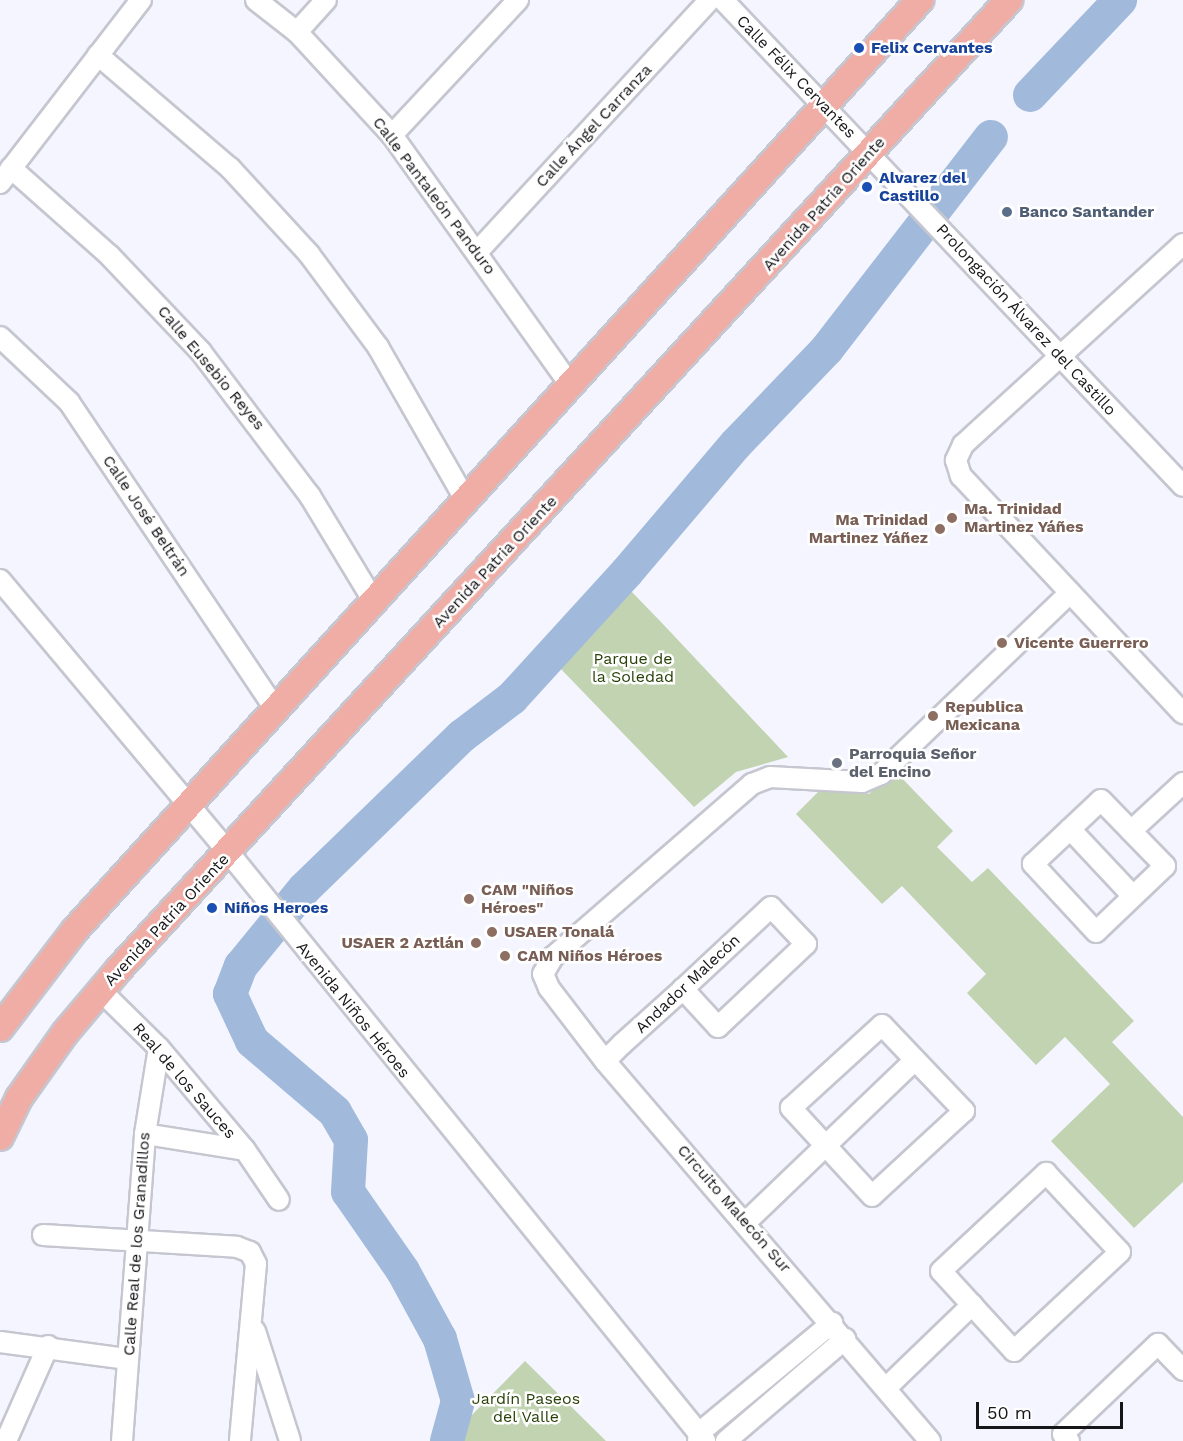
<!DOCTYPE html>
<meta charset="utf-8">
<style>
body{margin:0}
#map{position:relative;width:1183px;height:1441px;overflow:hidden;background:#f4f5fe;font-family:"Work Sans",sans-serif}
div>[style]{position:absolute}
.green>*{inset:0;background:#c2d3b1}
.river>*{height:34px;margin:-17px;padding:0 17px;transform-origin:17px;border-radius:17px;background:#a1badb}
.roads{filter:drop-shadow(2px 0 #c5c6cf) drop-shadow(-2px 0 #c5c6cf) drop-shadow(0 2px #c5c6cf) drop-shadow(0 -2px #c5c6cf)}
.minor>*{height:20px;margin:-10px;padding:0 10px;transform-origin:10px;border-radius:10px;background:#fff}
.major>*{height:26px;margin:-13px;padding:0 13px;transform-origin:13px;border-radius:13px;background:#efada6}
.dots>*{width:16px;height:16px;translate:-50% -50%;box-sizing:border-box;border:3px solid #fff;border-radius:50%}
span{translate:-50% -50%;white-space:nowrap;text-align:center;line-height:1.15;-webkit-text-stroke:5px #fff;paint-order:stroke}
.transit-label{font-size:16px;color:#164399;font-weight:700}
.left{translate:0 -50%;text-align:left}
.street-label{font-size:16px;color:#161619}
.service-label{font-size:16px;color:#4e5e75;font-weight:700}
.education-label{font-size:16px;color:#785e54;font-weight:700}
.right{translate:-100% -50%;text-align:right}
.park-label{font-size:16px;color:#2a4108}
.worship-label{font-size:16px;color:#5b616d;font-weight:700}
.scale{position:absolute;left:976px;top:1402px;width:147px;height:27px;box-sizing:border-box;border:3px solid #161619;border-top:0;padding-left:8px;font-size:18px;line-height:21px;white-space:nowrap;color:#161619;-webkit-text-stroke:4px #fff;paint-order:stroke}
</style>
<div id="map">
<div class="green">
<i style="clip-path:polygon(629px 589px,661px 622px,788px 757px,736px 772px,694px 807px,559px 667px)"></i>
<i style="clip-path:polygon(894px 770px,953px 831px,937px 847px,972px 882px,988px 868px,1134px 1021px,1112px 1042px,1183px 1117px,1183px 1182px,1134px 1228px,1051px 1141px,1110px 1084px,1065px 1037px,1036px 1065px,967px 993px,986px 974px,902px 886px,882px 904px,796px 814px,824px 786px,869px 794px)"></i>
<i style="clip-path:polygon(525px 1361px,606px 1441px,433px 1441px,463px 1424px)"></i>
</div>
<div class="river">
<i style="left:1030px;top:95px;width:131px;rotate:-46.5deg"></i>
<i style="left:447px;top:1441px;width:41px;rotate:-74.6deg"></i>
<i style="left:458px;top:1401px;width:65px;rotate:-106.2deg"></i>
<i style="left:440px;top:1339px;width:77px;rotate:-118.6deg"></i>
<i style="left:403px;top:1271px;width:96px;rotate:-124.8deg"></i>
<i style="left:348px;top:1192px;width:52px;rotate:-86.7deg"></i>
<i style="left:351px;top:1140px;width:32px;rotate:-120deg"></i>
<i style="left:335px;top:1112px;width:109px;rotate:-139.5deg"></i>
<i style="left:252px;top:1041px;width:52px;rotate:-115.1deg"></i>
<i style="left:230px;top:994px;width:30px;rotate:-69deg"></i>
<i style="left:241px;top:966px;width:99px;rotate:-50.7deg"></i>
<i style="left:304px;top:889px;width:220px;rotate:-44.1deg"></i>
<i style="left:462px;top:736px;width:63px;rotate:-37.2deg"></i>
<i style="left:512px;top:698px;width:171px;rotate:-47.6deg"></i>
<i style="left:627px;top:572px;width:168px;rotate:-49.6deg"></i>
<i style="left:736px;top:444px;width:132px;rotate:-46.2deg"></i>
<i style="left:827px;top:349px;width:268px;rotate:-52.3deg"></i>
</div>
<div class="roads">
<div class="minor">
<i style="left:256px;top:0;width:52px;rotate:38deg"></i>
<i style="left:297px;top:32px;width:140px;rotate:47.3deg"></i>
<i style="left:392px;top:135px;width:305px;rotate:54.5deg"></i>
<i style="left:723px;top:0;width:669px;rotate:46.57deg"></i>
<i style="left:297px;top:32px;width:43px;rotate:-47.8deg"></i>
<i style="left:98px;top:55px;width:174px;rotate:40.6deg"></i>
<i style="left:230px;top:168px;width:117px;rotate:47.4deg"></i>
<i style="left:309px;top:254px;width:116px;rotate:53.4deg"></i>
<i style="left:378px;top:347px;width:175px;rotate:60.2deg"></i>
<i style="left:392px;top:135px;width:185px;rotate:-47deg"></i>
<i style="left:11px;top:168px;width:132px;rotate:41.6deg"></i>
<i style="left:110px;top:256px;width:132px;rotate:46.5deg"></i>
<i style="left:201px;top:352px;width:181px;rotate:52.9deg"></i>
<i style="left:310px;top:496px;width:122px;rotate:58.8deg"></i>
<i style="left:0;top:183px;width:231px;rotate:-52.4deg"></i>
<i style="left:1183px;top:244px;width:298px;rotate:137.6deg"></i>
<i style="left:963px;top:445px;width:17px;rotate:115deg"></i>
<i style="left:956px;top:460px;width:17px;rotate:73deg"></i>
<i style="left:961px;top:476px;width:325px;rotate:46.9deg"></i>
<i style="left:478px;top:251px;width:342px;rotate:-47.3deg"></i>
<i style="left:0;top:337px;width:95px;rotate:43.3deg"></i>
<i style="left:69px;top:402px;width:370px;rotate:56.1deg"></i>
<i style="left:0;top:580px;width:356px;rotate:50deg"></i>
<i style="left:229px;top:853px;width:757px;rotate:51.01deg"></i>
<i style="left:1101px;top:800px;width:92px;rotate:45.9deg"></i>
<i style="left:1165px;top:866px;width:95px;rotate:136.3deg"></i>
<i style="left:1096px;top:932px;width:93px;rotate:-132.8deg"></i>
<i style="left:1033px;top:864px;width:93px;rotate:-43.3deg"></i>
<i style="left:1070px;top:829px;width:92px;rotate:46.8deg"></i>
<i style="left:1131px;top:831px;width:71px;rotate:-42.7deg"></i>
<i style="left:101px;top:991px;width:81px;rotate:44.5deg"></i>
<i style="left:159px;top:1048px;width:133px;rotate:49.9deg"></i>
<i style="left:245px;top:1150px;width:60px;rotate:55.8deg"></i>
<i style="left:882px;top:1025px;width:119px;rotate:46.4deg"></i>
<i style="left:964px;top:1111px;width:125px;rotate:137.3deg"></i>
<i style="left:872px;top:1196px;width:120px;rotate:-132.6deg"></i>
<i style="left:791px;top:1108px;width:123px;rotate:-42.4deg"></i>
<i style="left:605px;top:1061px;width:24px;rotate:-45deg"></i>
<i style="left:622px;top:1044px;width:82px;rotate:-42deg"></i>
<i style="left:683px;top:989px;width:120px;rotate:-43deg"></i>
<i style="left:771px;top:907px;width:51px;rotate:46.6deg"></i>
<i style="left:806px;top:944px;width:121px;rotate:136.7deg"></i>
<i style="left:718px;top:1027px;width:52px;rotate:-132.6deg"></i>
<i style="left:145px;top:1134px;width:101px;rotate:9.1deg"></i>
<i style="left:1046px;top:1173px;width:108px;rotate:46.9deg"></i>
<i style="left:1120px;top:1252px;width:145px;rotate:137deg"></i>
<i style="left:1014px;top:1351px;width:108px;rotate:-132.4deg"></i>
<i style="left:941px;top:1271px;width:144px;rotate:-43deg"></i>
<i style="left:746px;top:1222px;width:234px;rotate:-43.8deg"></i>
<i style="left:43px;top:1235px;width:194px;rotate:3.5deg"></i>
<i style="left:237px;top:1247px;width:14px;rotate:21deg"></i>
<i style="left:250px;top:1252px;width:13px;rotate:63deg"></i>
<i style="left:256px;top:1264px;width:178px;rotate:95.2deg"></i>
<i style="left:255px;top:1331px;width:115px;rotate:72.3deg"></i>
<i style="left:0;top:1342px;width:129px;rotate:7.6deg"></i>
<i style="left:886px;top:1388px;width:120px;rotate:-44deg"></i>
<i style="left:6px;top:1441px;width:104px;rotate:-66.1deg"></i>
<i style="left:122px;top:1441px;width:308px;rotate:-85.7deg"></i>
<i style="left:145px;top:1134px;width:87px;rotate:-80.8deg"></i>
<i style="left:698px;top:1441px;width:8px;rotate:-83deg"></i>
<i style="left:699px;top:1433px;width:173px;rotate:-39.6deg"></i>
<i style="left:726px;top:1441px;width:157px;rotate:-40.6deg"></i>
<i style="left:930px;top:1441px;width:500px;rotate:-130.54deg"></i>
<i style="left:605px;top:1061px;width:92px;rotate:-127.5deg"></i>
<i style="left:549px;top:988px;width:15px;rotate:-113deg"></i>
<i style="left:543px;top:974px;width:20px;rotate:-60deg"></i>
<i style="left:553px;top:957px;width:264px;rotate:-41deg"></i>
<i style="left:752px;top:784px;width:19px;rotate:-21deg"></i>
<i style="left:770px;top:777px;width:92px;rotate:3.1deg"></i>
<i style="left:862px;top:782px;width:21px;rotate:-23deg"></i>
<i style="left:881px;top:774px;width:262px;rotate:-43.8deg"></i>
<i style="left:1069px;top:1441px;width:9px;rotate:-131deg"></i>
<i style="left:1063px;top:1434px;width:131px;rotate:-43.5deg"></i>
<i style="left:1158px;top:1344px;width:36px;rotate:46deg"></i>
</div>
<div class="major">
<i style="left:0;top:1028px;width:123px;rotate:-52.6deg"></i>
<i style="left:75px;top:930px;width:1257px;rotate:-47.74deg"></i>
<i style="left:0;top:1137px;width:43px;rotate:-64deg"></i>
<i style="left:19px;top:1098px;width:80px;rotate:-54.7deg"></i>
<i style="left:65px;top:1033px;width:84px;rotate:-49.8deg"></i>
<i style="left:119px;top:969px;width:1316px;rotate:-47.43deg"></i>
</div>
</div>
<div class="dots">
<i style="left:859px;top:48px;background:#1a4fb4"></i>
<i style="left:867px;top:187px;background:#1a4fb4"></i>
<i style="left:1007px;top:212px;background:#5c6f8a"></i>
<i style="left:952px;top:518px;background:#8d6e63"></i>
<i style="left:940px;top:529px;background:#8d6e63"></i>
<i style="left:1002px;top:643px;background:#8d6e63"></i>
<i style="left:933px;top:716px;background:#8d6e63"></i>
<i style="left:837px;top:763px;background:#6b7280"></i>
<i style="left:469px;top:899px;background:#8d6e63"></i>
<i style="left:212px;top:908px;background:#1a4fb4"></i>
<i style="left:492px;top:932px;background:#8d6e63"></i>
<i style="left:476px;top:943px;background:#8d6e63"></i>
<i style="left:505px;top:956px;background:#8d6e63"></i>
</div>
<div class="transit-label">
<span class="left" style="left:871px;top:48px">Felix Cervantes</span>
<span class="left" style="left:879px;top:187px">Alvarez del<br>Castillo</span>
<span class="left" style="left:224px;top:908px">Niños Heroes</span>
</div>
<div class="street-label">
<span style="left:796px;top:77px;rotate:46deg">Calle Félix Cervantes</span>
<span style="left:594px;top:126px;rotate:-47deg">Calle Ángel Carranza</span>
<span style="left:434px;top:196px;rotate:53deg">Calle Pantaleón Panduro</span>
<span style="left:824px;top:204px;rotate:-48deg">Avenida Patria Oriente</span>
<span style="left:1026px;top:320px;rotate:47deg">Prolongación Álvarez del Castillo</span>
<span style="left:211px;top:368px;rotate:50deg">Calle Eusebio Reyes</span>
<span style="left:146px;top:516px;rotate:56deg">Calle José Beltrán</span>
<span style="left:495px;top:562px;rotate:-47deg">Avenida Patria Oriente</span>
<span style="left:167px;top:920px;rotate:-47deg">Avenida Patria Oriente</span>
<span style="left:688px;top:984px;rotate:-43deg">Andador Malecón</span>
<span style="left:353px;top:1010px;rotate:51deg">Avenida Niños Héroes</span>
<span style="left:184px;top:1081px;rotate:49deg">Real de los Sauces</span>
<span style="left:734px;top:1209px;rotate:49deg">Circuito Malecón Sur</span>
<span style="left:137px;top:1244px;rotate:-86deg">Calle Real de los Granadillos</span>
</div>
<div class="service-label">
<span class="left" style="left:1019px;top:212px">Banco Santander</span>
</div>
<div class="education-label">
<span class="left" style="left:964px;top:518px">Ma. Trinidad<br>Martinez Yáñes</span>
<span class="right" style="left:928px;top:529px">Ma Trinidad<br>Martinez Yáñez</span>
<span class="left" style="left:1014px;top:643px">Vicente Guerrero</span>
<span class="left" style="left:945px;top:716px">Republica<br>Mexicana</span>
<span class="left" style="left:481px;top:899px">CAM "Niños<br>Héroes"</span>
<span class="left" style="left:504px;top:932px">USAER Tonalá</span>
<span class="right" style="left:464px;top:943px">USAER 2 Aztlán</span>
<span class="left" style="left:517px;top:956px">CAM Niños Héroes</span>
</div>
<div class="park-label">
<span style="left:633px;top:668px">Parque de<br>la Soledad</span>
<span style="left:526px;top:1408px">Jardín Paseos<br>del Valle</span>
</div>
<div class="worship-label">
<span class="left" style="left:849px;top:763px">Parroquia Señor<br>del Encino</span>
</div>
<div class="scale">50 m</div>
</div>
